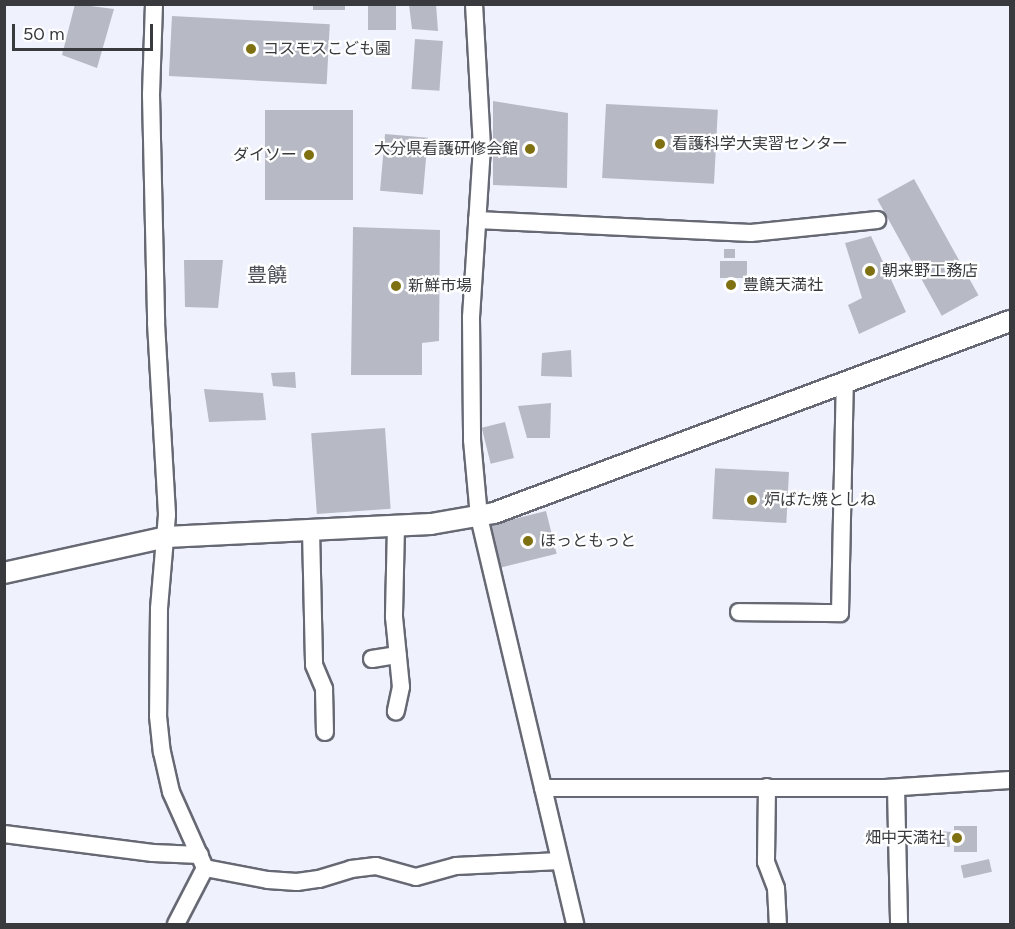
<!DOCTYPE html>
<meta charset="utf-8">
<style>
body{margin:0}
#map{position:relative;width:1015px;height:929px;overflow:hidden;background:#eff2fd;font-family:Figtree,"Noto Sans JP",sans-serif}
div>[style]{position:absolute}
.building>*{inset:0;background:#b7bac5;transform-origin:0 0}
.roads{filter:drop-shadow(2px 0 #666973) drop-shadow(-2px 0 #666973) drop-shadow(0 2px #666973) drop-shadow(0 -2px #666973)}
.minor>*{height:16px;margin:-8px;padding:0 8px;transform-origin:8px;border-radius:8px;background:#fff}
.tertiary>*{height:20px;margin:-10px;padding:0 10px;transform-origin:10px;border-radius:10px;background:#fff}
.dots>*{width:16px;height:16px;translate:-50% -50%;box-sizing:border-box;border:3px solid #fff;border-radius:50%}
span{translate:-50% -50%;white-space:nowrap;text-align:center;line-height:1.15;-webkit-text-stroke:4.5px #fff;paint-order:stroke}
.poi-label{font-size:16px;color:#383a3e}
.left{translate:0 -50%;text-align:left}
.right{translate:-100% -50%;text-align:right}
.quarter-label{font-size:20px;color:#4e515a}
.frame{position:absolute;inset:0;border:6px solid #383a3e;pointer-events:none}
.scale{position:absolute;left:12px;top:24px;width:141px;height:27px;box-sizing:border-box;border:3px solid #383a3e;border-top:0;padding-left:8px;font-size:18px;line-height:21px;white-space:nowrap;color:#383a3e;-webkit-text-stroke:4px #fff;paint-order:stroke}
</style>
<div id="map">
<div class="building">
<i style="clip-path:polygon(75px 4px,114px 9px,97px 68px,62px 55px)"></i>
<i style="left:313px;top:4px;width:32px;height:6px"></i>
<i style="left:368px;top:4px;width:28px;height:26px"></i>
<i style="clip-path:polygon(436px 4px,438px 31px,412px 29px,409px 5px)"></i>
<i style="left:172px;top:16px;width:158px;height:60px;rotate:3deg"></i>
<i style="left:415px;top:39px;width:28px;height:50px;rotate:4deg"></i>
<i style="clip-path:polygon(493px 101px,568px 113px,567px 188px,493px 185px)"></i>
<i style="left:606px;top:104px;width:112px;height:74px;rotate:3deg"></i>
<i style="left:353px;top:110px;width:90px;height:88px;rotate:90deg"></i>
<i style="left:385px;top:134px;width:43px;height:57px;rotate:5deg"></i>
<i style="left:914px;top:179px;width:133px;height:42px;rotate:61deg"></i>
<i style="clip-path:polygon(353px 227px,440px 230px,439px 341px,422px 343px,422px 375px,351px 375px)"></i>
<i style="clip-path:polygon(871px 236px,906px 312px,859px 334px,848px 305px,862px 298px,845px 243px)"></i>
<i style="left:724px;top:249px;width:11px;height:9px"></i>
<i style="clip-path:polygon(184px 260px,223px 260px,218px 308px,185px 307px)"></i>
<i style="left:720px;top:261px;width:27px;height:17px"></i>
<i style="clip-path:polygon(571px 350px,572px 377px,541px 376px,542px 353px)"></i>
<i style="clip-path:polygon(295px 372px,296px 388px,273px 386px,271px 373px)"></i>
<i style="clip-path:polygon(204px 389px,263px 393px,266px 420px,209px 422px)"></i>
<i style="clip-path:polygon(551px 403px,550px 438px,527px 438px,518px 406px)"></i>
<i style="left:505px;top:422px;width:37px;height:24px;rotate:76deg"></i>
<i style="left:385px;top:428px;width:81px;height:74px;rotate:86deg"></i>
<i style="left:789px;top:472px;width:51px;height:74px;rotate:93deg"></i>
<i style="left:546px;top:511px;width:44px;height:60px;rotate:76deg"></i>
<i style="left:954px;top:826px;width:23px;height:26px"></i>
<i style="left:939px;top:831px;width:12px;height:15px;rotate:5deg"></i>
<i style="left:989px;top:859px;width:13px;height:29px;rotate:77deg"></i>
</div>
<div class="roads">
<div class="minor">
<i style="left:154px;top:4px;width:91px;rotate:91.9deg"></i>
<i style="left:151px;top:95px;width:228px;rotate:88.7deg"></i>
<i style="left:156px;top:323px;width:192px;rotate:86.7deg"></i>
<i style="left:167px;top:515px;width:94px;rotate:94.9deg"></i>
<i style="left:159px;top:609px;width:107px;rotate:90.5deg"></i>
<i style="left:158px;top:716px;width:36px;rotate:84deg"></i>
<i style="left:162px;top:752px;width:41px;rotate:77.3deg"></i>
<i style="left:171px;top:792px;width:83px;rotate:65.9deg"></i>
<i style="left:205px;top:868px;width:64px;rotate:10.8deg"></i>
<i style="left:268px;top:880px;width:29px;rotate:4deg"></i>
<i style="left:297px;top:882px;width:22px;rotate:-8deg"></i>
<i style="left:319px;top:879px;width:34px;rotate:-17deg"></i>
<i style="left:351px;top:869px;width:25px;rotate:-7deg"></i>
<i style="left:376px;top:866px;width:41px;rotate:15.4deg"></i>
<i style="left:416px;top:877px;width:41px;rotate:-15.4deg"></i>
<i style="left:456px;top:866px;width:104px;rotate:-2.8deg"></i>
<i style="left:474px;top:4px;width:143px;rotate:86.8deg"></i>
<i style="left:482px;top:147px;width:170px;rotate:93.7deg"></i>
<i style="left:471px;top:317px;width:123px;rotate:89.5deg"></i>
<i style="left:472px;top:440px;width:77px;rotate:84.8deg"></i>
<i style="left:479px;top:517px;width:418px;rotate:76.7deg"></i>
<i style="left:477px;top:220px;width:274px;rotate:2.7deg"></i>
<i style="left:751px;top:233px;width:127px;rotate:-5.9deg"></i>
<i style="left:396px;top:526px;width:91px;rotate:91.3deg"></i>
<i style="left:394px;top:617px;width:70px;rotate:84.3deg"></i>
<i style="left:401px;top:687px;width:25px;rotate:102deg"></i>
<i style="left:311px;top:530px;width:135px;rotate:88.7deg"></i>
<i style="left:314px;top:665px;width:26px;rotate:67deg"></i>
<i style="left:324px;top:689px;width:43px;rotate:88.7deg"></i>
<i style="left:739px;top:612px;width:101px;rotate:0.6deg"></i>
<i style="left:840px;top:613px;width:230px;rotate:-88.8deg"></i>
<i style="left:372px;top:659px;width:26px;rotate:-9deg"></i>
<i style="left:767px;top:787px;width:75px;rotate:90.8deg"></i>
<i style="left:766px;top:862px;width:28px;rotate:69deg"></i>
<i style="left:776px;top:888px;width:36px;rotate:87deg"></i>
<i style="left:543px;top:788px;width:342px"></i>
<i style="left:885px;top:788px;width:125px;rotate:-3.7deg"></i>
<i style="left:896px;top:788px;width:136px;rotate:88.7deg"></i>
<i style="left:4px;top:834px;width:150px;rotate:7.3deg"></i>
<i style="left:153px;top:853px;width:47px;rotate:2.4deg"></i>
<i style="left:176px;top:924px;width:63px;rotate:-62.6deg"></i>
</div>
<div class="tertiary">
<i style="left:4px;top:573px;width:166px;rotate:-12.5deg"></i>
<i style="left:166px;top:537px;width:265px;rotate:-2.8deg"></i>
<i style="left:431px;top:524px;width:64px;rotate:-9.9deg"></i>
<i style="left:494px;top:513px;width:551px;rotate:-20.41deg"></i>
</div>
</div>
<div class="dots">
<i style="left:251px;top:49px;background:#7f7111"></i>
<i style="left:660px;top:144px;background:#7f7111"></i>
<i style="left:530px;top:149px;background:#7f7111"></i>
<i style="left:309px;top:155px;background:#7f7111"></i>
<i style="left:870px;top:271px;background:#7f7111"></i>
<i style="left:731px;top:285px;background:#7f7111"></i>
<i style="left:396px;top:286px;background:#7f7111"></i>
<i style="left:752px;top:500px;background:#7f7111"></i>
<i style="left:528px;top:541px;background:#7f7111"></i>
<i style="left:957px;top:838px;background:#7f7111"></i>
</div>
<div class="poi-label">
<span class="left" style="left:263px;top:49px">コスモスこども園</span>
<span class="left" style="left:672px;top:144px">看護科学大実習センター</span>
<span class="right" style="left:518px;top:149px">大分県看護研修会館</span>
<span class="right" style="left:297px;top:155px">ダイソー</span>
<span class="left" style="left:882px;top:271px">朝来野工務店</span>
<span class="left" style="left:743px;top:285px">豊饒天満社</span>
<span class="left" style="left:408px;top:286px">新鮮市場</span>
<span class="left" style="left:764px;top:500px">炉ばた焼としね</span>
<span class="left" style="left:540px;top:541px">ほっともっと</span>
<span class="right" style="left:945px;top:838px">畑中天満社</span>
</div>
<div class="quarter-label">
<span style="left:267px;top:275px">豊饒</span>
</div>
<div class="frame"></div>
<div class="scale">50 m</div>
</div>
